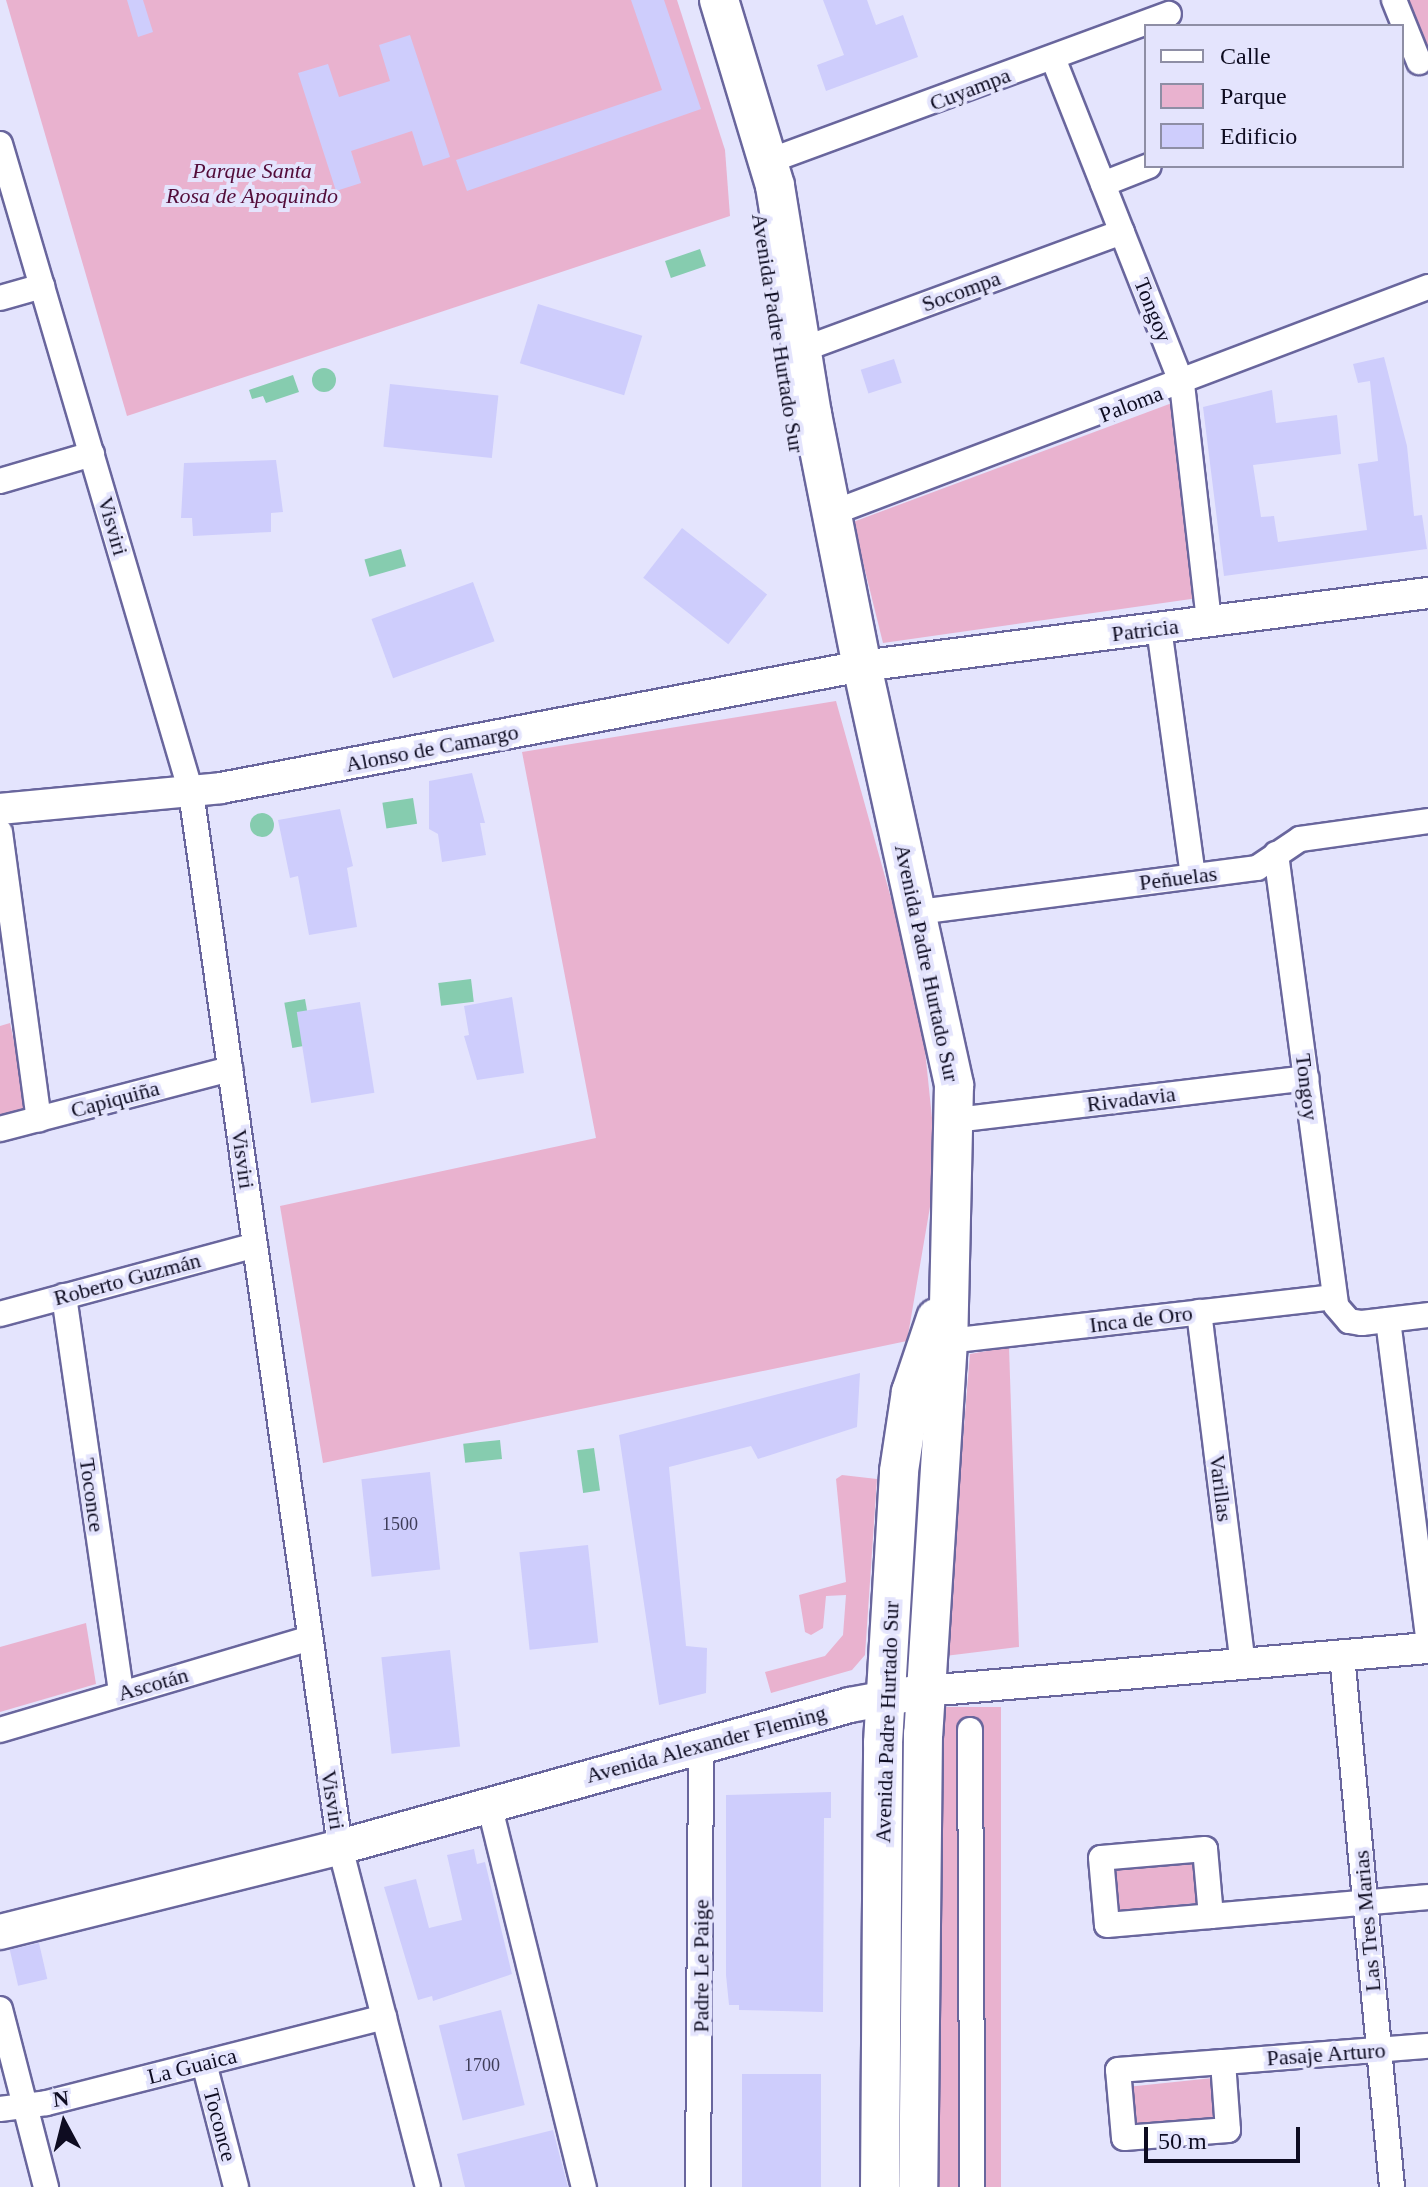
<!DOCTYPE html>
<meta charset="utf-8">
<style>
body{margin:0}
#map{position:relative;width:1428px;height:2187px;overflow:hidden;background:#e4e4fd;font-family:"Times New Roman",serif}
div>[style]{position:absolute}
.green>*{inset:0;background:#e9b2cf;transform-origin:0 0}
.water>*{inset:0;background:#86ccaf;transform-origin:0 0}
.round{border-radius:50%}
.building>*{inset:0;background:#cecdfc;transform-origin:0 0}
.roads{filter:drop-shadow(2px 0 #69669d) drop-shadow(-2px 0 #69669d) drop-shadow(0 2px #69669d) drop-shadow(0 -2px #69669d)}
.minor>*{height:24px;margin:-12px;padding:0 12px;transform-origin:12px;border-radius:12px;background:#fff}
.tertiary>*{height:30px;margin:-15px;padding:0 15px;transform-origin:15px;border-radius:15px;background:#fff}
.secondary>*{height:34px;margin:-17px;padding:0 17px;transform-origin:17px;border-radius:17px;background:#fff}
.primary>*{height:38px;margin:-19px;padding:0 19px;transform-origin:19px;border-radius:19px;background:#fff}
span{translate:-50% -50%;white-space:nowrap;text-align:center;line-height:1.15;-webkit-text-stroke:8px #e4e4fd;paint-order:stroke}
.number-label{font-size:18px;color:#3e3c58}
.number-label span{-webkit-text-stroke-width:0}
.street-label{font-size:22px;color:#0e0c21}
.park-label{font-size:22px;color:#530d3a;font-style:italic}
.legend{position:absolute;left:1144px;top:24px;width:260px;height:144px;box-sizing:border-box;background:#e4e4fd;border:2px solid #8e8ea5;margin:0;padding:10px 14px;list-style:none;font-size:24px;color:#0e0c21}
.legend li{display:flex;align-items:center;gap:16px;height:40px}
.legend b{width:40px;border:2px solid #8e8ea5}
.north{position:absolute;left:24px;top:2083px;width:80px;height:80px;-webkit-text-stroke:6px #e4e4fd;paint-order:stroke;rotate:353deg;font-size:22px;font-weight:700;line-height:32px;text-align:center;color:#0e0c21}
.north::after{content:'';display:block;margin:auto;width:28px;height:36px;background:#0e0c21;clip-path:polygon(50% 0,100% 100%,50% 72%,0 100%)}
.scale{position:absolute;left:1144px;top:2127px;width:156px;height:36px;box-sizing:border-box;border:4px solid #0e0c21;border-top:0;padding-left:10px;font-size:24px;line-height:28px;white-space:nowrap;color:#0e0c21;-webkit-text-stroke:6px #e4e4fd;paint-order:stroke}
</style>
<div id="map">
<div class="green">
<i style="clip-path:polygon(6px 0,677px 0,725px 150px,730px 216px,127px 416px)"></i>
<i style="clip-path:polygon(1408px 0,1428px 0,1428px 51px)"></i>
<i style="clip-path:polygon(1172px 403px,1198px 598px,883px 643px,853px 522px)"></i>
<i style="clip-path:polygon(836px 701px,920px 1002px,937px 1166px,907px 1341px,323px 1463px,280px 1206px,596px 1138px,522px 752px)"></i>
<i style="clip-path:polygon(10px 1023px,30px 1115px,0 1122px,0 1026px)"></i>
<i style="clip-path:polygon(1009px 1347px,1019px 1647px,945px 1656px,970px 1354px)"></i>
<i style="clip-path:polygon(842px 1475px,877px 1479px,865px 1655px,852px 1670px,771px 1693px,765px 1672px,825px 1656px,843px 1635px,846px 1595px,826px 1596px,823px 1628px,811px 1635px,805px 1632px,799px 1595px,846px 1582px,836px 1479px)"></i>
<i style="clip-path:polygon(86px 1623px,96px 1684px,0 1712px,0 1647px)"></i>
<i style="left:1001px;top:1707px;width:480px;height:62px;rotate:90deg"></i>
<i style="left:1194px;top:1862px;width:41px;height:83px;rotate:84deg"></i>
<i style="left:1213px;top:2078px;width:40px;height:82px;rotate:84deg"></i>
</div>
<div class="water">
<i style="left:700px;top:249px;width:18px;height:37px;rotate:71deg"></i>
<i class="round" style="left:312px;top:368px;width:24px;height:24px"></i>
<i style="clip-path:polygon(293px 375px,299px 392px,266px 403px,263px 396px,252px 399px,249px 390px)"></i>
<i style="left:401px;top:549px;width:18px;height:38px;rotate:74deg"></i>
<i style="left:413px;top:798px;width:26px;height:31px;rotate:81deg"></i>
<i class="round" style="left:250px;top:813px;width:24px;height:24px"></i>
<i style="left:471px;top:979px;width:23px;height:33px;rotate:83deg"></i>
<i style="left:305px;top:999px;width:46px;height:21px;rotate:80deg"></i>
<i style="left:500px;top:1440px;width:19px;height:37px;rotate:84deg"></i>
<i style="left:594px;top:1448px;width:43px;height:17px;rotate:82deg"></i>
</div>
<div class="building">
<i style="clip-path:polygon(127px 0,143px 0,153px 32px,138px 37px)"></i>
<i style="clip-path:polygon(631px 0,664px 0,701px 109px,467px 191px,456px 160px,662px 90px)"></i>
<i style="clip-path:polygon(823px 0,867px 0,876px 25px,903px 15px,918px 57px,826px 91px,817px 65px,844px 55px)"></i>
<i style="clip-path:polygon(410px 35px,450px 157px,423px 166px,412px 131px,351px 151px,361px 183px,336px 191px,298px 73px,328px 64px,339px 97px,390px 81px,379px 45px)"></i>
<i style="left:538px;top:304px;width:109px;height:62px;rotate:17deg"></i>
<i style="clip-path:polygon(1384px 357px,1407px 446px,1414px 516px,1422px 515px,1427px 549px,1224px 576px,1203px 407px,1272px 390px,1276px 423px,1337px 415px,1341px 454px,1253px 465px,1261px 517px,1274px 516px,1278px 542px,1367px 530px,1358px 464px,1378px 461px,1370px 381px,1358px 383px,1353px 364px)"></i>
<i style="left:894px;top:359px;width:25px;height:35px;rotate:72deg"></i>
<i style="left:390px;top:384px;width:109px;height:63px;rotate:6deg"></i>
<i style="clip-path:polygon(276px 460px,283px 512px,271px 513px,271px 532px,193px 536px,192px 518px,181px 518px,184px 463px)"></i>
<i style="left:682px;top:528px;width:108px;height:63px;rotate:38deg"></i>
<i style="left:473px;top:582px;width:63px;height:108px;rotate:70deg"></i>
<i style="clip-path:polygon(472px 773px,485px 823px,480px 823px,486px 855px,442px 862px,438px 834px,429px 829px,429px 781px)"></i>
<i style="clip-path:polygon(340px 809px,353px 866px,347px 868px,357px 927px,309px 935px,298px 876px,290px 878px,278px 820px)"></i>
<i style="clip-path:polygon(512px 997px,524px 1073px,477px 1080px,464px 1036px,469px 1035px,464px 1006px)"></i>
<i style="left:360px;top:1002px;width:92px;height:64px;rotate:81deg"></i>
<i style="clip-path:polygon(860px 1373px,857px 1427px,758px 1459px,751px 1446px,669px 1467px,686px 1646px,707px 1648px,706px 1693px,659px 1705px,619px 1435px)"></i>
<i style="left:430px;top:1472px;width:98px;height:69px;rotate:84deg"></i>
<i style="left:588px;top:1545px;width:98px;height:69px;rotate:84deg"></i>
<i style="left:450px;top:1650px;width:97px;height:69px;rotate:84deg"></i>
<i style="clip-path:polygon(831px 1792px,831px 1818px,824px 1818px,823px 2012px,739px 2010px,739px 2005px,729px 2005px,726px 1975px,726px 1795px)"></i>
<i style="clip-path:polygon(474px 1849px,477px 1864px,485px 1862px,512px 1974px,433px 2001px,432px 1996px,418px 2000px,384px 1887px,416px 1879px,429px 1928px,462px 1920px,447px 1855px)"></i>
<i style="left:39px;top:1943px;width:37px;height:30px;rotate:77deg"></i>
<i style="left:501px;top:2010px;width:98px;height:64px;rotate:76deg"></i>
<i style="left:742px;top:2074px;width:79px;height:113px"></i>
<i style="clip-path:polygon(553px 2130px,568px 2187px,465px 2187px,457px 2154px)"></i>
</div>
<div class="roads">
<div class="minor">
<i style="left:1394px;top:0;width:67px;rotate:68deg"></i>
<i style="left:1053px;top:58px;width:351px;rotate:68.4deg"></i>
<i style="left:1182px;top:384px;width:239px;rotate:83.5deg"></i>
<i style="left:0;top:144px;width:676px;rotate:73.58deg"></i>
<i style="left:191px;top:792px;width:1065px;rotate:81.96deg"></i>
<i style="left:340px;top:1847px;width:351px;rotate:75.5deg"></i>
<i style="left:769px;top:161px;width:426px;rotate:-20.2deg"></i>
<i style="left:1103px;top:184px;width:49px;rotate:-21.4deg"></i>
<i style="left:0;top:298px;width:44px;rotate:-15.9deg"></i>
<i style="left:801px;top:350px;width:342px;rotate:-20.2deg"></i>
<i style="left:0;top:481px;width:96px;rotate:-16.4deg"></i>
<i style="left:832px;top:513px;width:637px;rotate:-20.77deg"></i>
<i style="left:1159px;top:628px;width:250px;rotate:82.2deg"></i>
<i style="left:0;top:832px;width:290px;rotate:82.3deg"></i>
<i style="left:1276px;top:854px;width:456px;rotate:82.4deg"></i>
<i style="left:1336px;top:1306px;width:20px;rotate:49deg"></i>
<i style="left:1349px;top:1321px;width:13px;rotate:9deg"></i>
<i style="left:1362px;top:1323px;width:66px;rotate:-6.9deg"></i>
<i style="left:918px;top:912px;width:342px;rotate:-7.4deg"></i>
<i style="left:1257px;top:868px;width:52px;rotate:-34deg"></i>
<i style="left:1300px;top:839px;width:129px;rotate:-8deg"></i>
<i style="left:956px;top:1120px;width:353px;rotate:-6.8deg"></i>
<i style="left:0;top:1129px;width:238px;rotate:-14.6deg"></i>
<i style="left:64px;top:1296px;width:401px;rotate:81.8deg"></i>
<i style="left:1199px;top:1312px;width:355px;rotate:82.9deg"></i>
<i style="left:0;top:1314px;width:264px;rotate:-15.1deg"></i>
<i style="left:1388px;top:1320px;width:318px;rotate:82.8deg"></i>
<i style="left:948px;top:1341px;width:388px;rotate:-6.5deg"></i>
<i style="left:1342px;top:1655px;width:534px;rotate:84.63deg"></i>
<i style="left:0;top:1730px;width:320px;rotate:-16.5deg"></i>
<i style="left:970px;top:1730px;width:457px;rotate:89.7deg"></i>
<i style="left:489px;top:1804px;width:395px;rotate:76.1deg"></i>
<i style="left:1211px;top:1916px;width:67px;rotate:-95.1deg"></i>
<i style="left:1205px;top:1849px;width:104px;rotate:175.1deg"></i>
<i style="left:1101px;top:1858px;width:67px;rotate:84.9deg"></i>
<i style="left:1107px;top:1925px;width:104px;rotate:-4.9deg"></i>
<i style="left:1211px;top:1916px;width:218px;rotate:-5deg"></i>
<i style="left:0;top:2009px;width:184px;rotate:75.5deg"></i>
<i style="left:1223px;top:2062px;width:68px;rotate:85.8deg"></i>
<i style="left:1228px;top:2130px;width:104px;rotate:175.6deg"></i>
<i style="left:1124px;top:2138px;width:68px;rotate:-95deg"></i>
<i style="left:1118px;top:2070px;width:105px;rotate:-4.4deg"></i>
<i style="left:1223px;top:2062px;width:206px;rotate:-4.5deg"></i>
<i style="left:204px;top:2063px;width:128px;rotate:75.5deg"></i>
<i style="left:0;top:2109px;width:47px;rotate:-7.3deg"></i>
<i style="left:47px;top:2103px;width:348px;rotate:-14.3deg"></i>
<i style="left:698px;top:2187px;width:442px;rotate:-89.6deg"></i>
</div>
<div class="tertiary">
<i style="left:0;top:809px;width:222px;rotate:-5.4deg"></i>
<i style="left:221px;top:788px;width:653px;rotate:-10.78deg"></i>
<i style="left:862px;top:666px;width:571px;rotate:-7.35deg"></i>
<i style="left:926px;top:1691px;width:504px;rotate:-4.9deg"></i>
</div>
<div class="secondary">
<i style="left:0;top:1932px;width:350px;rotate:-14deg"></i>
<i style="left:340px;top:1847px;width:529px;rotate:-15.56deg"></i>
<i style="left:850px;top:1705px;width:77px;rotate:-10.4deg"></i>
</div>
<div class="primary">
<i style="left:719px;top:0;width:194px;rotate:73.2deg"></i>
<i style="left:775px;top:186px;width:231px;rotate:80.8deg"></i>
<i style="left:812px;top:414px;width:257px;rotate:78.8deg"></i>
<i style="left:862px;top:666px;width:429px;rotate:77.6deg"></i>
<i style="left:954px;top:1085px;width:256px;rotate:91.3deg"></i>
<i style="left:948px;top:1341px;width:394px;rotate:93.6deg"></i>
<i style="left:923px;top:1734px;width:453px;rotate:90.6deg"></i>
<i style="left:880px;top:2187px;width:444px;rotate:-89.6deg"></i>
<i style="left:883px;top:1743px;width:272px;rotate:-86.6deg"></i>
<i style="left:899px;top:1471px;width:80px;rotate:-81.4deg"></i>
<i style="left:911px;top:1392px;width:78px;rotate:-71.3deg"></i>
</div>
</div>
<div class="number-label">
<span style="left:400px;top:1524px">1500</span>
<span style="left:482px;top:2065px">1700</span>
</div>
<div class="street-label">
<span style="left:970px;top:89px;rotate:-21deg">Cuyampa</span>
<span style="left:961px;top:291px;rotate:-20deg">Socompa</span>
<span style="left:1153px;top:310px;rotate:68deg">Tongoy</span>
<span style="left:778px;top:333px;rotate:81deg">Avenida Padre Hurtado Sur</span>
<span style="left:1131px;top:404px;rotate:-21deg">Paloma</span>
<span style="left:113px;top:526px;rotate:74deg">Visviri</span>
<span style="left:1145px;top:630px;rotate:-7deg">Patricia</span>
<span style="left:432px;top:748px;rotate:-11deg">Alonso de Camargo</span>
<span style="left:1178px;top:878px;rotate:-7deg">Peñuelas</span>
<span style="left:927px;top:963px;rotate:78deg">Avenida Padre Hurtado Sur</span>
<span style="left:1307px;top:1087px;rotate:83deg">Tongoy</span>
<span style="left:115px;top:1099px;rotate:-15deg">Capiquiña</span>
<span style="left:1131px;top:1099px;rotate:-7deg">Rivadavia</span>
<span style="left:243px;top:1159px;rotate:82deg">Visviri</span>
<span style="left:127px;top:1279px;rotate:-15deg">Roberto Guzmán</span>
<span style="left:1141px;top:1319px;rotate:-7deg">Inca de Oro</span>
<span style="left:1221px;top:1488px;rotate:83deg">Varillas</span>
<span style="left:92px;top:1495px;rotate:82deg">Toconce</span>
<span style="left:153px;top:1684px;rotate:-16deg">Ascotán</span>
<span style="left:887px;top:1722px;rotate:-88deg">Avenida Padre Hurtado Sur</span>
<span style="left:706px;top:1744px;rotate:-15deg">Avenida Alexander Fleming</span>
<span style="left:333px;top:1800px;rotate:81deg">Visviri</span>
<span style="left:1367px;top:1921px;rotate:-95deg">Las Tres Marias</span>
<span style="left:701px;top:1966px;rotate:-90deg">Padre Le Paige</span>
<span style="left:1326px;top:2054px;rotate:-4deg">Pasaje Arturo</span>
<span style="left:192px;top:2066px;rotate:-14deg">La Guaica</span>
<span style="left:220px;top:2125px;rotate:75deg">Toconce</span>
</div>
<div class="park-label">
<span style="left:252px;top:183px">Parque Santa<br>Rosa de Apoquindo</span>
</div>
<ul class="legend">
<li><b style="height:10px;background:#fff"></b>Calle</li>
<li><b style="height:22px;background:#e9b2cf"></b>Parque</li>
<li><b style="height:22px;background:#cecdfc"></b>Edificio</li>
</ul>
<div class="north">N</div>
<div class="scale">50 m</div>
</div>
